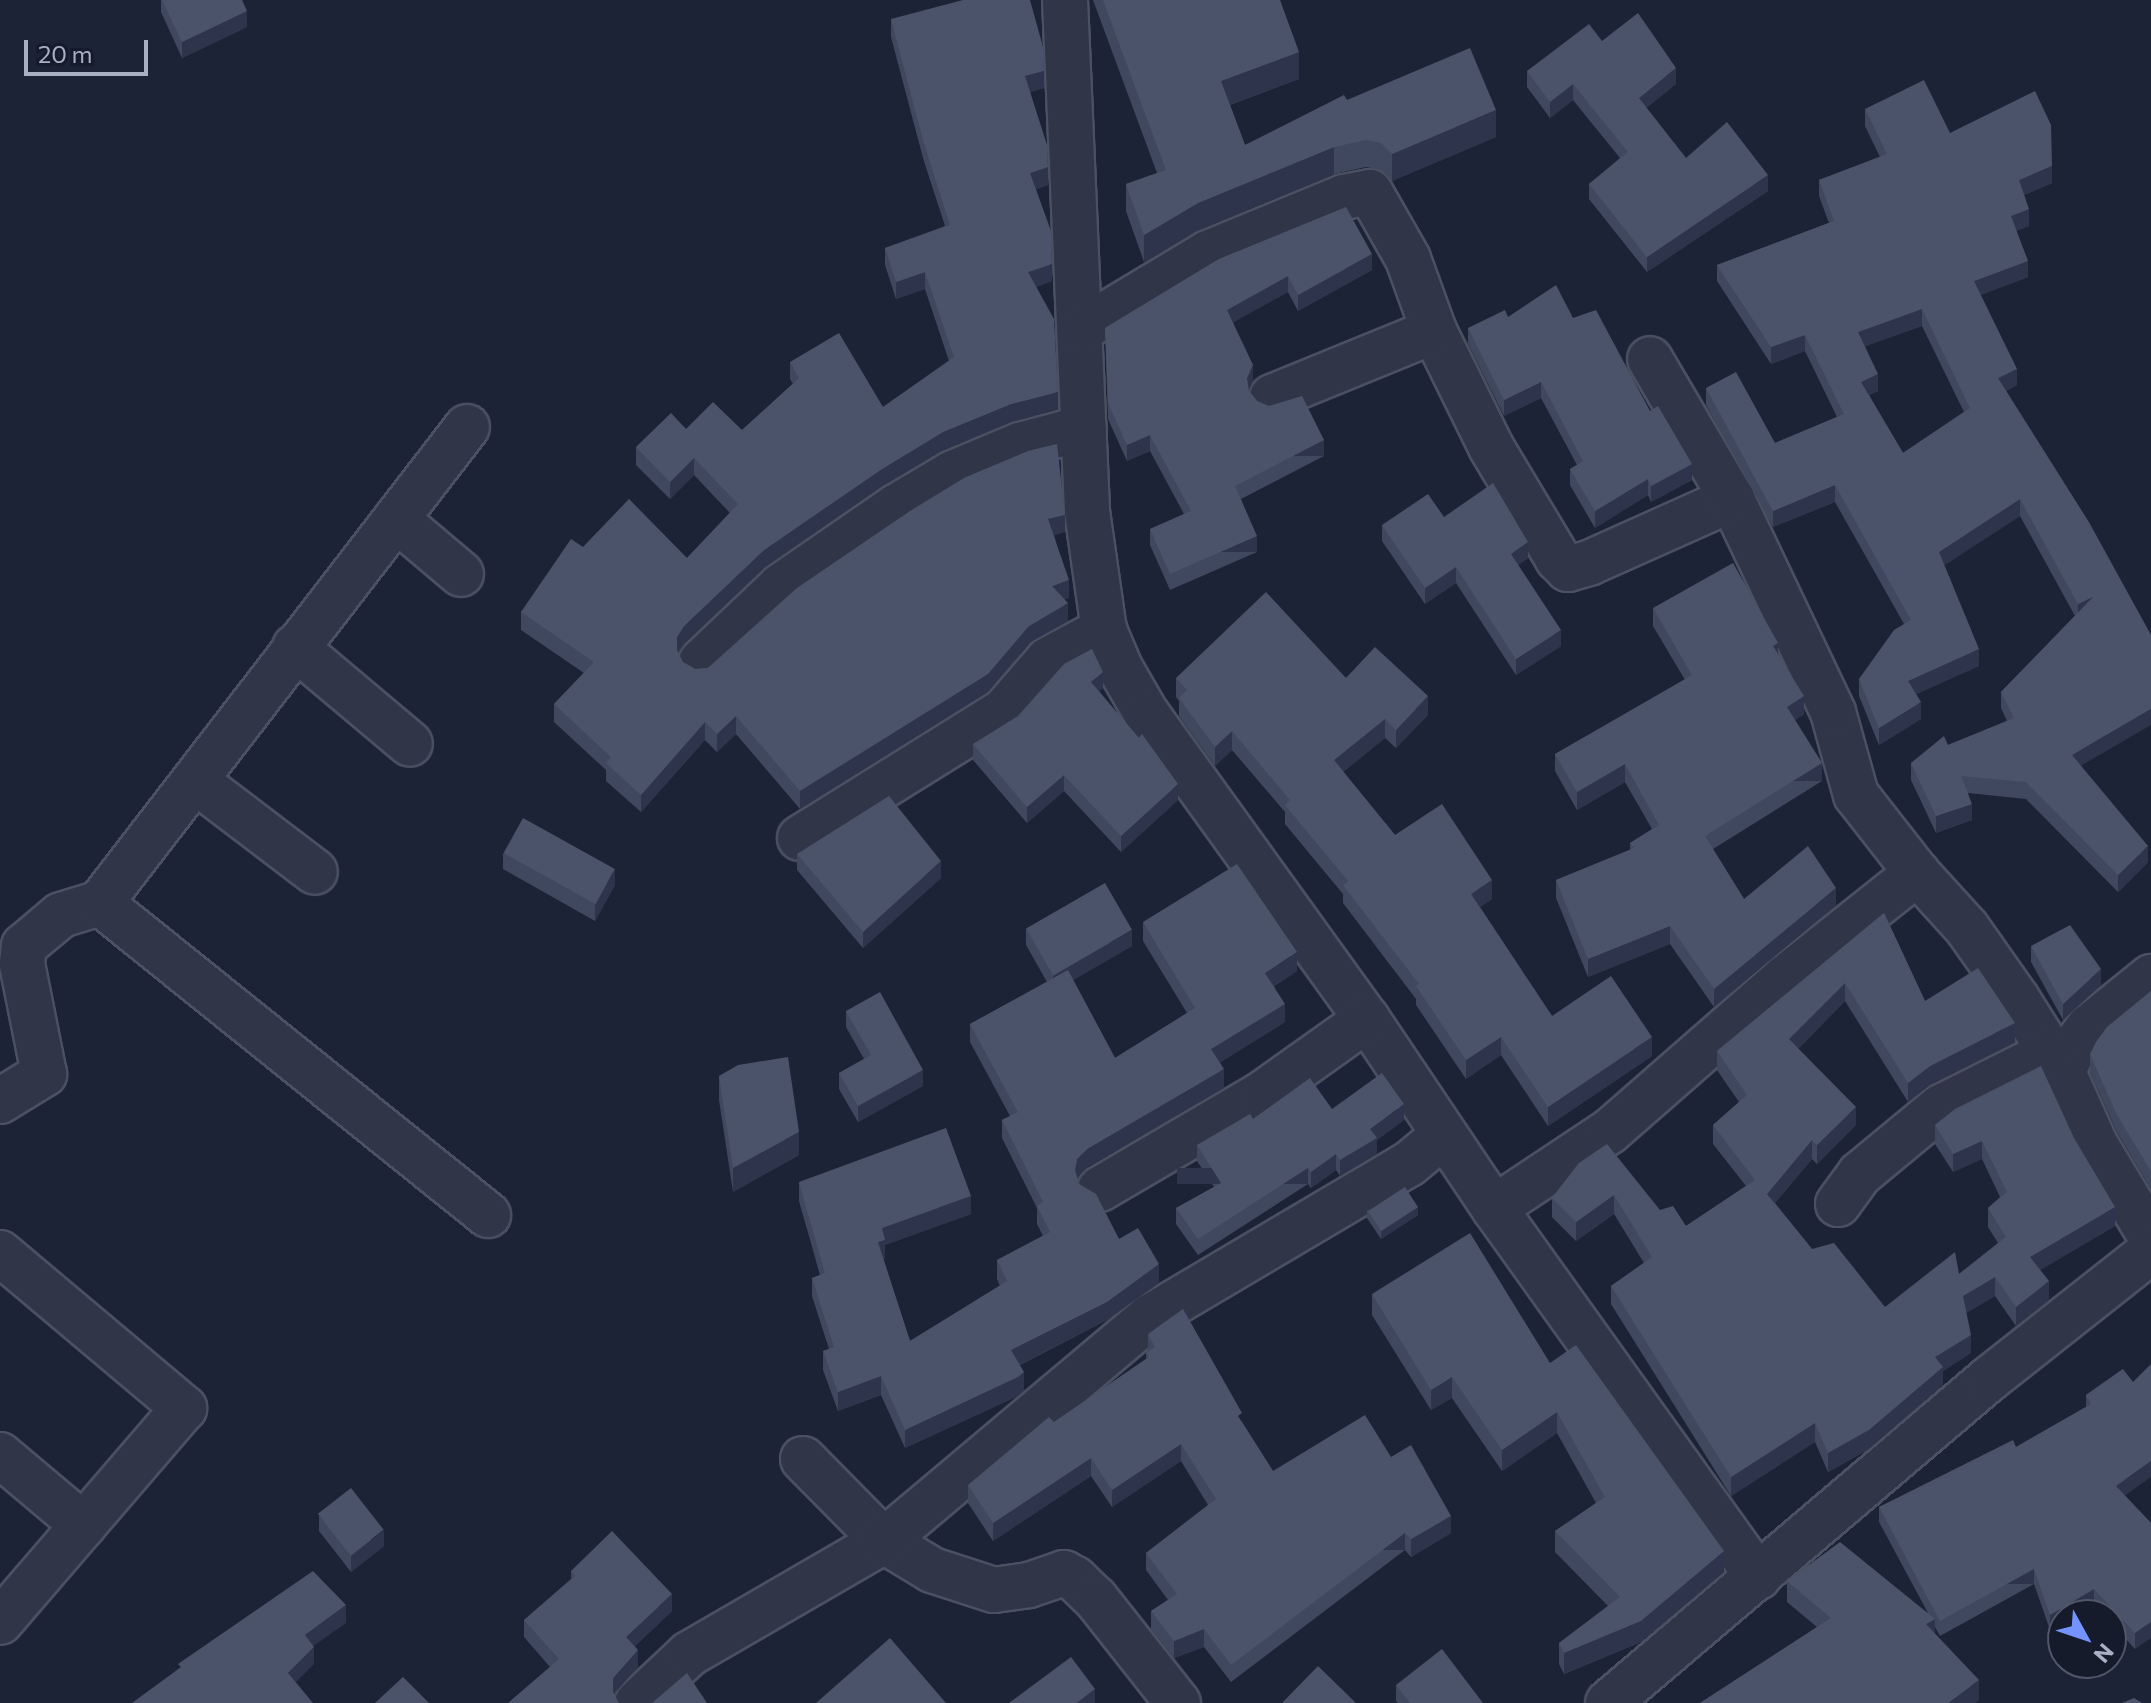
<!DOCTYPE html>
<style>
body{margin:0}
#map{position:relative;width:2151px;height:1703px;overflow:hidden;background:#1c2337;font-family:Commissioner,sans-serif}
div>[style]{position:absolute}
.roads{filter:drop-shadow(2px 0 #4b5062) drop-shadow(-2px 0 #4b5062) drop-shadow(0 2px #4b5062) drop-shadow(0 -2px #4b5062)}
.minor>*{height:44px;margin:-22px;padding:0 22px;transform-origin:22px;border-radius:22px;background:#303647}
.wall>*{inset:0;background:#404860}
.shaded-wall>*{inset:0;background:#2d344b;transform-origin:0 0}
.building>*{inset:0;background:#4b536b;transform-origin:0 0}
span{translate:-50% -50%;white-space:nowrap;text-align:center;line-height:1.15;-webkit-text-stroke:6px #161b2b;paint-order:stroke}
.north{position:absolute;left:2047px;top:1599px;width:80px;height:80px;box-sizing:border-box;background:#161b2b;border:2px solid #515669;border-radius:50%;rotate:130deg;font-size:22px;font-weight:700;line-height:32px;text-align:center;color:#a9afc5}
.north::after{content:'';display:block;margin:auto;width:28px;height:36px;background:#7493ff;clip-path:polygon(50% 0,100% 100%,50% 72%,0 100%)}
.scale{position:absolute;left:24px;top:40px;width:124px;height:36px;box-sizing:border-box;border:4px solid #a9afc5;border-top:0;padding-left:10px;font-size:24px;line-height:28px;white-space:nowrap;color:#a9afc5;-webkit-text-stroke:6px #161b2b;paint-order:stroke}
</style>
<div id="map">
<div class="roads">
<div class="minor">
<i style="left:1065px;top:0;width:511px;rotate:87.53deg"></i>
<i style="left:1087px;top:511px;width:120px;rotate:81.9deg"></i>
<i style="left:1104px;top:630px;width:41px;rotate:67.2deg"></i>
<i style="left:1120px;top:668px;width:52px;rotate:60deg"></i>
<i style="left:1146px;top:713px;width:377px;rotate:54.2deg"></i>
<i style="left:1367px;top:1019px;width:228px;rotate:56.1deg"></i>
<i style="left:1494px;top:1208px;width:454px;rotate:54.4deg"></i>
<i style="left:1080px;top:330px;width:149px;rotate:-31deg"></i>
<i style="left:1208px;top:253px;width:147px;rotate:-22.4deg"></i>
<i style="left:1344px;top:197px;width:26px;rotate:-11deg"></i>
<i style="left:1370px;top:192px;width:77px;rotate:60.4deg"></i>
<i style="left:1408px;top:259px;width:77px;rotate:70.1deg"></i>
<i style="left:1434px;top:331px;width:129px;rotate:63.8deg"></i>
<i style="left:1491px;top:447px;width:131px;rotate:59.1deg"></i>
<i style="left:1558px;top:559px;width:14px;rotate:45deg"></i>
<i style="left:1568px;top:569px;width:22px;rotate:-16deg"></i>
<i style="left:1589px;top:563px;width:157px;rotate:-24.1deg"></i>
<i style="left:1272px;top:397px;width:175px;rotate:-22.2deg"></i>
<i style="left:396px;top:519px;width:85px;rotate:40.2deg"></i>
<i style="left:295px;top:647px;width:150px;rotate:40.1deg"></i>
<i style="left:701px;top:662px;width:110px;rotate:-43.5deg"></i>
<i style="left:781px;top:586px;width:140px;rotate:-34.5deg"></i>
<i style="left:896px;top:507px;width:66px;rotate:-30.8deg"></i>
<i style="left:953px;top:473px;width:73px;rotate:-22.7deg"></i>
<i style="left:1020px;top:445px;width:66px;rotate:-14.9deg"></i>
<i style="left:197px;top:782px;width:148px;rotate:37.3deg"></i>
<i style="left:800px;top:838px;width:240px;rotate:-31.9deg"></i>
<i style="left:1004px;top:711px;width:67px;rotate:-49.2deg"></i>
<i style="left:1048px;top:660px;width:64px;rotate:-28.2deg"></i>
<i style="left:1917px;top:873px;width:74px;rotate:47.7deg"></i>
<i style="left:1967px;top:928px;width:87px;rotate:54.8deg"></i>
<i style="left:2017px;top:999px;width:86px;rotate:57.8deg"></i>
<i style="left:2063px;top:1072px;width:79px;rotate:66deg"></i>
<i style="left:2095px;top:1144px;width:109px;rotate:58.9deg"></i>
<i style="left:100px;top:903px;width:498px;rotate:38.8deg"></i>
<i style="left:2063px;top:1072px;width:27px;rotate:-66deg"></i>
<i style="left:2074px;top:1047px;width:25px;rotate:-53deg"></i>
<i style="left:2089px;top:1027px;width:80px;rotate:-38.9deg"></i>
<i style="left:0;top:1101px;width:52px;rotate:-31.5deg"></i>
<i style="left:44px;top:1074px;width:112px;rotate:-101.3deg"></i>
<i style="left:22px;top:964px;width:18px;rotate:-84deg"></i>
<i style="left:24px;top:946px;width:48px;rotate:-40deg"></i>
<i style="left:61px;top:915px;width:41px;rotate:-17.1deg"></i>
<i style="left:100px;top:903px;width:601px;rotate:-52.37deg"></i>
<i style="left:1100px;top:1189px;width:188px;rotate:-30.4deg"></i>
<i style="left:1262px;top:1094px;width:129px;rotate:-35.5deg"></i>
<i style="left:1838px;top:1204px;width:37px;rotate:-54deg"></i>
<i style="left:1860px;top:1174px;width:105px;rotate:-39.6deg"></i>
<i style="left:1941px;top:1107px;width:123px;rotate:-26.6deg"></i>
<i style="left:1494px;top:1208px;width:139px;rotate:-33.6deg"></i>
<i style="left:1610px;top:1131px;width:232px;rotate:-41.2deg"></i>
<i style="left:1785px;top:978px;width:169px;rotate:-38.5deg"></i>
<i style="left:1917px;top:873px;width:99px;rotate:-128deg"></i>
<i style="left:1856px;top:795px;width:86px;rotate:-105.5deg"></i>
<i style="left:1833px;top:712px;width:236px;rotate:-115.4deg"></i>
<i style="left:1732px;top:499px;width:162px;rotate:-120.4deg"></i>
<i style="left:0;top:1253px;width:241px;rotate:40.1deg"></i>
<i style="left:184px;top:1408px;width:282px;rotate:130.7deg"></i>
<i style="left:0;top:1455px;width:109px;rotate:40.1deg"></i>
<i style="left:803px;top:1459px;width:115px;rotate:45.4deg"></i>
<i style="left:884px;top:1541px;width:56px;rotate:31.1deg"></i>
<i style="left:932px;top:1570px;width:65px;rotate:17.9deg"></i>
<i style="left:994px;top:1590px;width:35px;rotate:-8deg"></i>
<i style="left:1029px;top:1585px;width:37px;rotate:-19deg"></i>
<i style="left:1064px;top:1573px;width:13px;rotate:29deg"></i>
<i style="left:1075px;top:1579px;width:28px;rotate:44deg"></i>
<i style="left:1095px;top:1598px;width:134px;rotate:51.7deg"></i>
<i style="left:637px;top:1703px;width:71px;rotate:-43.3deg"></i>
<i style="left:689px;top:1654px;width:225px;rotate:-30.1deg"></i>
<i style="left:884px;top:1541px;width:348px;rotate:-40.1deg"></i>
<i style="left:1150px;top:1317px;width:301px;rotate:-30.6deg"></i>
<i style="left:1409px;top:1164px;width:45px;rotate:-39.6deg"></i>
<i style="left:1608px;top:1703px;width:500px;rotate:-40.38deg"></i>
<i style="left:1989px;top:1379px;width:206px;rotate:-38.3deg"></i>
</div>
</div>
<div class="wall">
<i style="clip-path:polygon(161px 0,242px 0,247px 27px,182px 58px,161px 12px)"></i>
<i style="clip-path:polygon(1093px 0,1280px 0,1299px 79px,1230px 105px,1245px 145px,1347px 100px,1496px 137px,1392px 181px,1381px 170px,1366px 167px,1334px 174px,1198px 230px,1144px 262px,1126px 211px,1126px 184px,1157px 173px)"></i>
<i style="clip-path:polygon(891px 19px,1044px 88px,1030px 92px,1048px 185px,1036px 189px,1052px 281px,1036px 287px,1058px 409px,1011px 422px,943px 450px,882px 486px,764px 568px,684px 644px,678px 653px,683px 662px,695px 669px,708px 668px,797px 588px,1065px 532px,1054px 535px,1069px 598px,1064px 599px,1068px 621px,1029px 643px,988px 692px,800px 809px,736px 734px,717px 752px,705px 740px,641px 812px,606px 781px,606px 770px,554px 722px,554px 704px,584px 673px,521px 630px,521px 612px,583px 547px,687px 558px,730px 513px,694px 475px,670px 499px,636px 465px,636px 447px,686px 429px,742px 430px,793px 384px,790px 379px,790px 362px,883px 407px,949px 361px,925px 289px,896px 299px,885px 265px,885px 248px,945px 226px,923px 158px,891px 37px)"></i>
<i style="clip-path:polygon(1602px 41px,1676px 84px,1646px 108px,1686px 158px,1768px 191px,1647px 272px,1589px 199px,1589px 184px,1620px 158px,1573px 100px,1550px 118px,1527px 87px,1527px 71px)"></i>
<i style="clip-path:polygon(evenodd,1865px 109px,1950px 133px,2052px 183px,2024px 195px,2029px 226px,2016px 231px,2028px 277px,1980px 295px,2017px 385px,2006px 391px,2090px 524px,2081px 766px,2148px 862px,2118px 892px,2026px 799px,1968px 793px,1972px 820px,1936px 833px,1911px 780px,1911px 763px,1948px 745px,2007px 721px,2001px 708px,2001px 692px,2075px 616px,2020px 516px,1944px 565px,1979px 666px,1916px 694px,1921px 719px,1879px 745px,1859px 696px,1859px 679px,1904px 624px,1835px 502px,1773px 527px,1706px 405px,1706px 388px,1775px 443px,1837px 417px,1805px 351px,1771px 364px,1717px 281px,1717px 265px,1829px 223px,1819px 196px,1819px 180px,1880px 157px,1865px 126px,1865px 109px,1922px 326px,1964px 412px,1903px 453px,1869px 395px,1878px 391px,1865px 346px,1922px 326px)"></i>
<i style="clip-path:polygon(1219px 259px,1372px 270px,1298px 311px,1288px 292px,1233px 322px,1253px 381px,1249px 390px,1257px 401px,1324px 456px,1241px 499px,1257px 552px,1170px 590px,1150px 545px,1150px 529px,1184px 514px,1150px 451px,1127px 461px,1108px 419px,1105px 328px)"></i>
<i style="clip-path:polygon(1508px 317px,1573px 318px,1650px 411px,1692px 480px,1651px 502px,1648px 495px,1595px 528px,1570px 485px,1570px 469px,1577px 465px,1541px 398px,1504px 416px,1468px 344px,1468px 328px)"></i>
<i style="clip-path:polygon(1444px 517px,1528px 558px,1518px 565px,1561px 646px,1516px 675px,1456px 583px,1425px 604px,1382px 541px,1382px 525px)"></i>
<i style="clip-path:polygon(1653px 608px,1778px 655px,1804px 714px,1795px 720px,1822px 781px,1713px 849px,1744px 899px,1836px 905px,1714px 1007px,1670px 944px,1588px 977px,1556px 898px,1556px 880px,1630px 850px,1630px 843px,1652px 829px,1625px 782px,1577px 810px,1555px 771px,1555px 754px,1685px 680px,1653px 626px)"></i>
<i style="clip-path:polygon(1176px 678px,1346px 678px,1428px 715px,1396px 748px,1385px 738px,1343px 772px,1395px 835px,1492px 899px,1480px 907px,1552px 1016px,1652px 1056px,1548px 1126px,1501px 1055px,1466px 1079px,1416px 1005px,1416px 999px,1343px 903px,1343px 894px,1285px 824px,1285px 812px,1232px 750px,1215px 766px,1179px 716px,1179px 701px,1176px 697px)"></i>
<i style="clip-path:polygon(1103px 688px,1099px 691px,1178px 800px,1121px 852px,1064px 791px,1027px 823px,973px 760px,973px 744px)"></i>
<i style="clip-path:polygon(503px 853px,615px 885px,595px 921px,503px 869px)"></i>
<i style="clip-path:polygon(797px 854px,941px 878px,863px 948px,797px 870px)"></i>
<i style="clip-path:polygon(1884px 913px,1925px 1001px,2015px 1042px,1930px 1085px,1908px 1102px,1845px 1001px,1798px 1049px,1856px 1125px,1817px 1164px,1812px 1159px,1775px 1203px,1812px 1249px,1885px 1307px,1959px 1274px,1998px 1243px,1988px 1227px,1988px 1208px,2000px 1197px,1982px 1159px,1953px 1172px,1935px 1144px,1935px 1125px,2074px 1138px,2115px 1226px,2040px 1270px,2049px 1300px,2016px 1326px,1995px 1296px,1966px 1313px,1971px 1353px,1943px 1371px,1943px 1385px,1869px 1449px,1828px 1472px,1815px 1442px,1731px 1496px,1611px 1304px,1611px 1286px,1644px 1263px,1614px 1214px,1576px 1241px,1552px 1217px,1552px 1198px,1579px 1163px,1686px 1226px,1746px 1186px,1713px 1144px,1713px 1125px,1739px 1102px,1717px 1070px,1717px 1051px)"></i>
<i style="clip-path:polygon(1143px 922px,1297px 971px,1274px 986px,1285px 1022px,1219px 1063px,1224px 1088px,1087px 1167px,1077px 1178px,1079px 1184px,1119px 1239px,1159px 1283px,1107px 1320px,1020px 1365px,1024px 1390px,1018px 1396px,905px 1448px,881px 1395px,838px 1411px,823px 1370px,823px 1351px,829px 1349px,812px 1296px,812px 1278px,820px 1275px,799px 1201px,799px 1182px,971px 1214px,885px 1245px,885px 1258px,883px 1259px,910px 1341px,1000px 1286px,997px 1279px,997px 1260px,1043px 1236px,1037px 1224px,1037px 1208px,1002px 1138px,1002px 1120px,1010px 1116px,970px 1042px,970px 1024px,1047px 982px,1026px 945px,1026px 929px,1132px 946px,1073px 980px,1115px 1058px,1187px 1013px,1143px 941px)"></i>
<i style="clip-path:polygon(2031px 946px,2101px 985px,2063px 1020px,2031px 962px)"></i>
<i style="clip-path:polygon(2151px 991px,2151px 1189px,2117px 1132px,2090px 1072px,2090px 1054px)"></i>
<i style="clip-path:polygon(846px 1011px,923px 1086px,858px 1122px,839px 1089px,839px 1073px,864px 1059px,846px 1027px)"></i>
<i style="clip-path:polygon(719px 1076px,799px 1155px,733px 1192px,719px 1100px)"></i>
<i style="clip-path:polygon(1332px 1109px,1404px 1120px,1377px 1140px,1377px 1154px,1340px 1176px,1336px 1170px,1311px 1188px,1308px 1184px,1198px 1255px,1176px 1224px,1176px 1208px,1214px 1187px,1197px 1161px,1197px 1145px,1253px 1119px)"></i>
<i style="clip-path:polygon(1367px 1210px,1418px 1215px,1381px 1239px,1367px 1218px)"></i>
<i style="clip-path:polygon(1372px 1294px,1550px 1363px,1724px 1572px,1641px 1642px,1564px 1674px,1559px 1664px,1559px 1643px,1608px 1606px,1555px 1552px,1555px 1531px,1596px 1503px,1557px 1433px,1502px 1471px,1452px 1398px,1431px 1410px,1372px 1315px)"></i>
<i style="clip-path:polygon(1148px 1334px,1242px 1422px,1273px 1471px,1391px 1457px,1451px 1533px,1411px 1557px,1405px 1550px,1231px 1682px,1204px 1647px,1174px 1658px,1151px 1629px,1151px 1611px,1168px 1600px,1146px 1570px,1146px 1553px,1208px 1505px,1181px 1461px,1112px 1507px,1091px 1476px,993px 1541px,968px 1503px,968px 1485px,1054px 1422px,1146px 1359px,1146px 1353px,1148px 1352px)"></i>
<i style="clip-path:polygon(2123px 1369px,2125px 1496px,2151px 1523px,2135px 1649px,2111px 1623px,2111px 1615px,2104px 1615px,2094px 1605px,2050px 1630px,2034px 1584px,1940px 1636px,1935px 1627px,1935px 1634px,1979px 1700px,1975px 1703px,1700px 1703px,1817px 1627px,1787px 1602px,1787px 1581px,1928px 1613px,1879px 1522px,1879px 1507px,2016px 1447px,2086px 1407px,2086px 1395px)"></i>
<i style="clip-path:polygon(319px 1515px,384px 1546px,351px 1572px,319px 1531px)"></i>
<i style="clip-path:polygon(571px 1571px,672px 1611px,635px 1646px,638px 1667px,614px 1694px,550px 1667px,524px 1637px,524px 1620px,571px 1579px)"></i>
<i style="clip-path:polygon(1396px 1685px,1483px 1703px,1398px 1703px,1396px 1701px)"></i>
</div>
<div class="shaded-wall">
<i style="clip-path:polygon(247px 11px,247px 27px,182px 58px,182px 42px)"></i>
<i style="clip-path:polygon(1299px 52px,1299px 79px,1221px 108px,1221px 81px)"></i>
<i style="clip-path:polygon(1676px 68px,1676px 84px,1639px 114px,1639px 98px)"></i>
<i style="clip-path:polygon(1044px 71px,1044px 88px,1025px 94px,1025px 76px)"></i>
<i style="clip-path:polygon(1573px 84px,1573px 100px,1550px 118px,1550px 102px)"></i>
<i style="clip-path:polygon(1496px 110px,1496px 137px,1392px 181px,1392px 154px)"></i>
<i style="clip-path:polygon(1334px 147px,1334px 174px,1198px 230px,1144px 262px,1144px 235px,1198px 203px)"></i>
<i style="clip-path:polygon(2052px 166px,2052px 183px,2019px 197px,2019px 180px)"></i>
<i style="clip-path:polygon(1048px 167px,1048px 185px,1030px 191px,1030px 173px)"></i>
<i style="clip-path:polygon(1768px 175px,1768px 191px,1647px 272px,1647px 257px)"></i>
<i style="clip-path:polygon(2029px 209px,2029px 226px,2011px 233px,2011px 216px)"></i>
<i style="clip-path:polygon(1372px 254px,1372px 270px,1298px 311px,1298px 295px)"></i>
<i style="clip-path:polygon(2028px 261px,2028px 277px,1974px 298px,1974px 281px)"></i>
<i style="clip-path:polygon(1052px 264px,1052px 281px,1028px 290px,1028px 272px)"></i>
<i style="clip-path:polygon(925px 272px,925px 289px,896px 299px,896px 282px)"></i>
<i style="clip-path:polygon(1288px 276px,1288px 292px,1227px 326px,1227px 310px)"></i>
<i style="clip-path:polygon(1922px 309px,1922px 326px,1858px 349px,1858px 332px)"></i>
<i style="clip-path:polygon(1805px 335px,1805px 351px,1771px 364px,1771px 347px)"></i>
<i style="clip-path:polygon(1253px 365px,1253px 381px,1247px 394px,1247px 378px)"></i>
<i style="clip-path:polygon(2017px 369px,2017px 385px,1998px 395px,1998px 378px)"></i>
<i style="clip-path:polygon(1878px 374px,1878px 391px,1861px 398px,1861px 382px)"></i>
<i style="clip-path:polygon(1541px 382px,1541px 398px,1504px 416px,1504px 400px)"></i>
<i style="clip-path:polygon(1058px 392px,1058px 409px,1011px 422px,943px 450px,882px 486px,764px 568px,684px 644px,677px 654px,677px 637px,684px 626px,764px 550px,882px 469px,943px 432px,1011px 404px)"></i>
<i style="clip-path:polygon(1150px 435px,1150px 451px,1127px 461px,1127px 445px)"></i>
<i style="left:1324px;top:440px;width:16px;height:100px;rotate:90deg"></i>
<i style="clip-path:polygon(694px 458px,694px 475px,670px 499px,670px 482px)"></i>
<i style="clip-path:polygon(1692px 464px,1692px 480px,1651px 502px,1651px 486px)"></i>
<i style="clip-path:polygon(1648px 479px,1648px 495px,1595px 528px,1595px 511px)"></i>
<i style="clip-path:polygon(1835px 485px,1835px 502px,1773px 527px,1773px 511px)"></i>
<i style="clip-path:polygon(2020px 499px,2020px 516px,1939px 569px,1939px 552px)"></i>
<i style="clip-path:polygon(1065px 515px,1065px 532px,1048px 537px,1048px 519px)"></i>
<i style="left:1257px;top:536px;width:16px;height:95px;rotate:90deg"></i>
<i style="clip-path:polygon(1528px 542px,1528px 558px,1511px 570px,1511px 554px)"></i>
<i style="clip-path:polygon(1456px 567px,1456px 583px,1425px 604px,1425px 588px)"></i>
<i style="clip-path:polygon(1069px 580px,1069px 598px,1052px 603px,1052px 586px)"></i>
<i style="clip-path:polygon(2093px 597px,2078px 621px,2078px 604px)"></i>
<i style="clip-path:polygon(1068px 603px,1068px 621px,1029px 643px,988px 692px,800px 809px,800px 791px,1029px 626px)"></i>
<i style="clip-path:polygon(1561px 630px,1561px 646px,1516px 675px,1516px 659px)"></i>
<i style="clip-path:polygon(1778px 643px,1778px 661px,1773px 646px)"></i>
<i style="clip-path:polygon(1979px 649px,1979px 666px,1908px 698px,1908px 681px)"></i>
<i style="clip-path:polygon(1103px 672px,1103px 688px,1091px 698px,1091px 682px)"></i>
<i style="clip-path:polygon(1428px 696px,1428px 715px,1396px 748px,1396px 730px)"></i>
<i style="clip-path:polygon(1804px 696px,1804px 714px,1787px 725px,1787px 707px)"></i>
<i style="clip-path:polygon(1921px 702px,1921px 719px,1879px 745px,1879px 728px)"></i>
<i style="clip-path:polygon(2151px 709px,2151px 725px,2072px 771px,2072px 755px)"></i>
<i style="clip-path:polygon(736px 716px,736px 734px,717px 752px,717px 734px)"></i>
<i style="clip-path:polygon(1385px 719px,1385px 738px,1334px 779px,1334px 760px)"></i>
<i style="clip-path:polygon(705px 722px,705px 740px,641px 812px,641px 795px)"></i>
<i style="clip-path:polygon(1232px 731px,1232px 750px,1215px 766px,1215px 747px)"></i>
<i style="left:1822px;top:763px;width:18px;height:138px;rotate:90deg"></i>
<i style="clip-path:polygon(1625px 764px,1625px 782px,1577px 810px,1577px 792px)"></i>
<i style="clip-path:polygon(1064px 775px,1064px 791px,1027px 823px,1027px 807px)"></i>
<i style="clip-path:polygon(1178px 784px,1178px 800px,1121px 852px,1121px 836px)"></i>
<i style="clip-path:polygon(1972px 804px,1972px 820px,1936px 833px,1936px 816px)"></i>
<i style="clip-path:polygon(2148px 846px,2148px 862px,2118px 892px,2118px 875px)"></i>
<i style="clip-path:polygon(941px 861px,941px 878px,863px 948px,863px 932px)"></i>
<i style="clip-path:polygon(615px 869px,615px 885px,595px 921px,595px 905px)"></i>
<i style="clip-path:polygon(1492px 880px,1492px 899px,1471px 913px,1471px 894px)"></i>
<i style="clip-path:polygon(1836px 888px,1836px 905px,1714px 1007px,1714px 989px)"></i>
<i style="clip-path:polygon(1670px 926px,1670px 944px,1588px 977px,1588px 959px)"></i>
<i style="clip-path:polygon(1132px 930px,1132px 946px,1053px 992px,1053px 976px)"></i>
<i style="clip-path:polygon(1297px 952px,1297px 971px,1265px 991px,1265px 973px)"></i>
<i style="clip-path:polygon(2101px 969px,2101px 985px,2063px 1020px,2063px 1004px)"></i>
<i style="clip-path:polygon(1845px 983px,1845px 1001px,1789px 1058px,1789px 1039px)"></i>
<i style="clip-path:polygon(1285px 1004px,1285px 1022px,1211px 1068px,1211px 1049px)"></i>
<i style="clip-path:polygon(2015px 1023px,2015px 1042px,1930px 1085px,1908px 1102px,1908px 1083px,1930px 1066px)"></i>
<i style="clip-path:polygon(1501px 1037px,1501px 1055px,1466px 1079px,1466px 1060px)"></i>
<i style="clip-path:polygon(1652px 1037px,1652px 1056px,1548px 1126px,1548px 1107px)"></i>
<i style="clip-path:polygon(1224px 1069px,1224px 1088px,1087px 1167px,1077px 1178px,1075px 1170px,1077px 1159px,1087px 1149px)"></i>
<i style="clip-path:polygon(923px 1070px,923px 1086px,858px 1122px,858px 1106px)"></i>
<i style="clip-path:polygon(1404px 1104px,1404px 1120px,1377px 1140px,1377px 1154px,1340px 1176px,1340px 1160px,1370px 1129px)"></i>
<i style="clip-path:polygon(1856px 1107px,1856px 1125px,1817px 1164px,1817px 1145px)"></i>
<i style="clip-path:polygon(799px 1132px,799px 1155px,733px 1192px,733px 1168px)"></i>
<i style="clip-path:polygon(1812px 1140px,1812px 1159px,1767px 1212px,1767px 1194px)"></i>
<i style="clip-path:polygon(1982px 1141px,1982px 1159px,1953px 1172px,1953px 1154px)"></i>
<i style="clip-path:polygon(1336px 1154px,1336px 1170px,1311px 1188px,1311px 1172px)"></i>
<i style="left:1308px;top:1168px;width:16px;height:131px;rotate:90deg"></i>
<i style="clip-path:polygon(1614px 1195px,1614px 1214px,1576px 1241px,1576px 1222px)"></i>
<i style="clip-path:polygon(971px 1196px,971px 1214px,885px 1245px,885px 1258px,878px 1260px,878px 1242px,882px 1228px)"></i>
<i style="clip-path:polygon(1418px 1207px,1418px 1215px,1381px 1239px,1381px 1231px)"></i>
<i style="clip-path:polygon(2115px 1207px,2115px 1226px,2030px 1276px,2030px 1257px)"></i>
<i style="clip-path:polygon(1159px 1264px,1159px 1283px,1107px 1320px,1011px 1369px,1011px 1350px)"></i>
<i style="clip-path:polygon(1995px 1277px,1995px 1296px,1963px 1315px,1963px 1296px)"></i>
<i style="clip-path:polygon(2049px 1281px,2049px 1300px,2016px 1326px,2016px 1307px)"></i>
<i style="clip-path:polygon(1971px 1335px,1971px 1353px,1943px 1371px,1943px 1385px,1869px 1449px,1828px 1472px,1828px 1453px,1935px 1357px)"></i>
<i style="clip-path:polygon(1024px 1372px,1024px 1390px,1018px 1396px,905px 1448px,905px 1430px)"></i>
<i style="clip-path:polygon(881px 1376px,881px 1395px,838px 1411px,838px 1392px)"></i>
<i style="clip-path:polygon(1452px 1377px,1452px 1398px,1431px 1410px,1431px 1390px)"></i>
<i style="clip-path:polygon(1557px 1412px,1557px 1433px,1502px 1471px,1502px 1450px)"></i>
<i style="clip-path:polygon(1815px 1423px,1815px 1442px,1731px 1496px,1731px 1477px)"></i>
<i style="clip-path:polygon(1181px 1444px,1181px 1461px,1112px 1507px,1112px 1490px)"></i>
<i style="clip-path:polygon(1091px 1458px,1091px 1476px,993px 1541px,993px 1523px)"></i>
<i style="clip-path:polygon(2151px 1461px,2151px 1477px,2116px 1502px,2116px 1486px)"></i>
<i style="clip-path:polygon(1451px 1516px,1451px 1533px,1411px 1557px,1411px 1539px)"></i>
<i style="clip-path:polygon(384px 1530px,384px 1546px,351px 1572px,351px 1556px)"></i>
<i style="left:1405px;top:1533px;width:17px;height:218px;rotate:90deg"></i>
<i style="clip-path:polygon(1724px 1551px,1724px 1572px,1641px 1642px,1564px 1674px,1564px 1653px)"></i>
<i style="left:2034px;top:1569px;width:15px;height:107px;rotate:90deg"></i>
<i style="clip-path:polygon(2094px 1589px,2094px 1605px,2077px 1615px,2063px 1615px,2063px 1623px,2050px 1630px,2050px 1615px)"></i>
<i style="clip-path:polygon(672px 1594px,672px 1611px,626px 1654px,626px 1637px)"></i>
<i style="clip-path:polygon(346px 1605px,346px 1623px,305px 1652px,305px 1635px)"></i>
<i style="clip-path:polygon(1935px 1619px,1935px 1639px,1926px 1624px)"></i>
<i style="clip-path:polygon(2151px 1622px,2151px 1638px,2135px 1649px,2135px 1633px)"></i>
<i style="clip-path:polygon(1204px 1629px,1204px 1647px,1174px 1658px,1174px 1641px)"></i>
<i style="clip-path:polygon(314px 1647px,314px 1664px,288px 1690px,288px 1673px)"></i>
<i style="clip-path:polygon(638px 1650px,638px 1667px,613px 1695px,613px 1678px)"></i>
<i style="clip-path:polygon(1979px 1680px,1979px 1700px,1975px 1703px,1948px 1703px)"></i>
<i style="clip-path:polygon(1095px 1689px,1095px 1703px,1077px 1703px)"></i>
</div>
<div class="building">
<i style="clip-path:polygon(162px 0,242px 0,247px 11px,182px 42px)"></i>
<i style="clip-path:polygon(963px 0,1030px 0,1043px 47px,1044px 71px,1025px 76px,1047px 145px,1048px 167px,1030px 173px,1051px 231px,1052px 264px,1028px 272px,1054px 319px,1058px 392px,1011px 404px,943px 432px,882px 469px,764px 550px,684px 626px,677px 637px,677px 650px,683px 662px,695px 669px,708px 668px,797px 588px,910px 511px,964px 478px,1028px 451px,1057px 444px,1065px 515px,1048px 519px,1069px 580px,1052px 586px,1068px 603px,1029px 626px,988px 674px,800px 791px,736px 716px,717px 734px,705px 722px,641px 795px,606px 763px,611px 757px,554px 704px,594px 662px,521px 612px,571px 539px,583px 547px,629px 499px,687px 558px,738px 504px,694px 458px,670px 482px,636px 447px,671px 413px,686px 429px,713px 402px,742px 430px,799px 378px,790px 362px,839px 333px,883px 407px,954px 357px,925px 272px,896px 282px,885px 248px,950px 225px,923px 140px,891px 19px)"></i>
<i style="clip-path:polygon(1103px 0,1280px 0,1299px 52px,1221px 81px,1245px 145px,1344px 95px,1347px 100px,1470px 48px,1496px 110px,1392px 154px,1381px 143px,1366px 140px,1334px 147px,1198px 203px,1144px 235px,1126px 184px,1166px 170px)"></i>
<i style="clip-path:polygon(1638px 13px,1676px 68px,1639px 98px,1686px 158px,1727px 122px,1768px 175px,1647px 257px,1589px 184px,1628px 152px,1573px 84px,1550px 102px,1527px 71px,1589px 24px,1602px 41px)"></i>
<i style="clip-path:polygon(evenodd,1924px 80px,1950px 133px,2035px 91px,2051px 125px,2052px 166px,2019px 180px,2029px 209px,2011px 216px,2028px 261px,1974px 281px,2017px 369px,1998px 378px,2090px 524px,2151px 635px,2151px 709px,2072px 755px,2148px 846px,2118px 875px,2026px 782px,1961px 776px,1972px 804px,1936px 816px,1911px 763px,1944px 736px,1948px 745px,2014px 718px,2001px 692px,2093px 597px,2078px 604px,2020px 499px,1939px 552px,1979px 649px,1908px 681px,1921px 702px,1879px 728px,1859px 679px,1894px 630px,1911px 620px,1835px 485px,1773px 511px,1706px 388px,1736px 372px,1775px 443px,1844px 414px,1805px 335px,1771px 347px,1717px 265px,1834px 221px,1819px 180px,1887px 154px,1865px 109px,1924px 80px,1922px 309px,1970px 408px,1903px 453px,1861px 382px,1878px 374px,1858px 332px,1922px 309px)"></i>
<i style="clip-path:polygon(1346px 207px,1372px 254px,1298px 295px,1288px 276px,1227px 310px,1253px 365px,1247px 378px,1249px 391px,1257px 401px,1269px 406px,1302px 396px,1324px 440px,1235px 486px,1257px 536px,1170px 574px,1150px 529px,1191px 511px,1150px 435px,1127px 445px,1108px 403px,1105px 328px,1219px 259px)"></i>
<i style="clip-path:polygon(1556px 285px,1573px 318px,1596px 310px,1650px 411px,1658px 406px,1692px 464px,1651px 486px,1648px 479px,1595px 511px,1570px 469px,1583px 461px,1541px 382px,1504px 400px,1468px 328px,1505px 310px,1508px 317px)"></i>
<i style="clip-path:polygon(1493px 483px,1528px 542px,1511px 554px,1561px 630px,1516px 659px,1456px 567px,1425px 588px,1382px 525px,1428px 494px,1444px 517px)"></i>
<i style="clip-path:polygon(1733px 563px,1778px 643px,1773px 646px,1804px 696px,1787px 707px,1822px 763px,1705px 836px,1744px 899px,1808px 846px,1836px 888px,1714px 989px,1670px 926px,1588px 959px,1556px 880px,1634px 848px,1630px 843px,1659px 825px,1625px 764px,1577px 792px,1555px 754px,1692px 675px,1653px 608px)"></i>
<i style="clip-path:polygon(1266px 592px,1346px 678px,1375px 647px,1428px 696px,1396px 730px,1385px 719px,1334px 760px,1395px 835px,1442px 804px,1492px 880px,1471px 894px,1552px 1016px,1611px 976px,1652px 1037px,1548px 1107px,1501px 1037px,1466px 1060px,1416px 986px,1419px 984px,1343px 885px,1348px 881px,1285px 805px,1290px 800px,1232px 731px,1215px 747px,1179px 698px,1187px 690px,1176px 678px)"></i>
<i style="clip-path:polygon(1092px 649px,1103px 672px,1091px 682px,1139px 738px,1142px 734px,1178px 784px,1121px 836px,1064px 775px,1027px 807px,973px 744px,1018px 716px,1064px 664px)"></i>
<i style="clip-path:polygon(889px 796px,941px 861px,863px 932px,797px 854px)"></i>
<i style="left:523px;top:818px;width:105px;height:40px;rotate:29deg"></i>
<i style="clip-path:polygon(1237px 864px,1297px 952px,1265px 973px,1285px 1004px,1211px 1049px,1224px 1069px,1087px 1149px,1077px 1159px,1075px 1170px,1079px 1184px,1096px 1194px,1119px 1239px,1138px 1228px,1159px 1264px,1107px 1302px,1011px 1350px,1024px 1372px,1018px 1377px,905px 1430px,881px 1376px,838px 1392px,823px 1351px,834px 1347px,812px 1278px,825px 1273px,799px 1182px,946px 1128px,971px 1196px,882px 1228px,885px 1240px,878px 1242px,910px 1341px,1007px 1281px,997px 1260px,1050px 1232px,1037px 1206px,1043px 1202px,1002px 1120px,1018px 1112px,970px 1024px,1068px 970px,1115px 1058px,1195px 1008px,1143px 922px)"></i>
<i style="left:1105px;top:883px;width:54px;height:91px;rotate:60deg"></i>
<i style="clip-path:polygon(1884px 913px,1925px 1001px,1978px 968px,2015px 1023px,1930px 1066px,1908px 1083px,1845px 983px,1789px 1039px,1856px 1107px,1817px 1145px,1812px 1140px,1767px 1194px,1812px 1249px,1834px 1243px,1885px 1307px,1955px 1252px,1959px 1274px,2006px 1237px,1988px 1208px,2007px 1192px,1982px 1141px,1953px 1154px,1935px 1125px,1955px 1109px,2041px 1066px,2074px 1138px,2115px 1207px,2030px 1257px,2049px 1281px,2016px 1307px,1995px 1277px,1963px 1296px,1971px 1335px,1935px 1357px,1943px 1367px,1869px 1430px,1828px 1453px,1815px 1423px,1731px 1477px,1611px 1286px,1652px 1257px,1614px 1195px,1576px 1222px,1552px 1198px,1579px 1163px,1607px 1144px,1660px 1210px,1673px 1206px,1686px 1226px,1755px 1180px,1713px 1125px,1747px 1095px,1717px 1051px)"></i>
<i style="clip-path:polygon(2070px 925px,2101px 969px,2063px 1004px,2031px 946px)"></i>
<i style="clip-path:polygon(2151px 991px,2151px 1171px,2117px 1115px,2090px 1054px,2096px 1042px,2107px 1027px)"></i>
<i style="clip-path:polygon(880px 992px,923px 1070px,858px 1106px,839px 1073px,871px 1055px,846px 1011px)"></i>
<i style="clip-path:polygon(788px 1057px,799px 1132px,733px 1168px,719px 1076px,738px 1065px)"></i>
<i style="clip-path:polygon(1382px 1073px,1404px 1104px,1370px 1129px,1377px 1138px,1340px 1160px,1336px 1154px,1311px 1172px,1308px 1168px,1198px 1239px,1176px 1208px,1221px 1183px,1197px 1145px,1250px 1114px,1253px 1119px,1310px 1078px,1332px 1109px)"></i>
<i style="left:1405px;top:1187px;width:24px;height:44px;rotate:57deg"></i>
<i style="clip-path:polygon(1470px 1233px,1550px 1363px,1576px 1345px,1724px 1551px,1641px 1621px,1564px 1653px,1559px 1643px,1620px 1597px,1555px 1531px,1605px 1497px,1557px 1412px,1502px 1450px,1452px 1377px,1431px 1390px,1372px 1294px)"></i>
<i style="clip-path:polygon(1183px 1309px,1242px 1413px,1238px 1416px,1273px 1471px,1365px 1415px,1391px 1457px,1411px 1445px,1451px 1516px,1411px 1539px,1405px 1533px,1231px 1665px,1204px 1629px,1174px 1641px,1151px 1611px,1177px 1594px,1146px 1553px,1216px 1499px,1181px 1444px,1112px 1490px,1091px 1458px,993px 1523px,968px 1485px,1049px 1417px,1054px 1422px,1149px 1357px,1146px 1353px,1155px 1347px,1148px 1334px)"></i>
<i style="clip-path:polygon(2151px 1364px,2151px 1461px,2116px 1486px,2151px 1523px,2151px 1622px,2135px 1633px,2094px 1589px,2050px 1615px,2034px 1569px,1940px 1621px,1879px 1507px,2013px 1440px,2016px 1447px,2091px 1404px,2086px 1395px,2123px 1369px,2133px 1382px)"></i>
<i style="left:351px;top:1488px;width:53px;height:42px;rotate:52deg"></i>
<i style="clip-path:polygon(612px 1531px,672px 1594px,626px 1637px,638px 1650px,613px 1678px,613px 1692px,619px 1703px,508px 1703px,559px 1659px,524px 1620px,575px 1576px,571px 1571px)"></i>
<i style="clip-path:polygon(1840px 1542px,1935px 1619px,1926px 1624px,1979px 1680px,1948px 1703px,1700px 1703px,1831px 1618px,1787px 1581px)"></i>
<i style="clip-path:polygon(313px 1571px,346px 1605px,305px 1635px,314px 1647px,288px 1673px,313px 1703px,132px 1703px,181px 1667px,178px 1664px)"></i>
<i style="clip-path:polygon(890px 1638px,946px 1703px,816px 1703px)"></i>
<i style="clip-path:polygon(1442px 1649px,1483px 1703px,1410px 1703px,1396px 1685px)"></i>
<i style="clip-path:polygon(1071px 1657px,1095px 1689px,1077px 1703px,1009px 1703px)"></i>
<i style="clip-path:polygon(1318px 1666px,1356px 1703px,1282px 1703px)"></i>
<i style="clip-path:polygon(687px 1673px,707px 1703px,652px 1703px)"></i>
<i style="clip-path:polygon(403px 1677px,429px 1703px,375px 1703px)"></i>
<i style="clip-path:polygon(2134px 1698px,2142px 1703px,2122px 1703px)"></i>
</div>
<div class="north">N</div>
<div class="scale">20 m</div>
</div>
